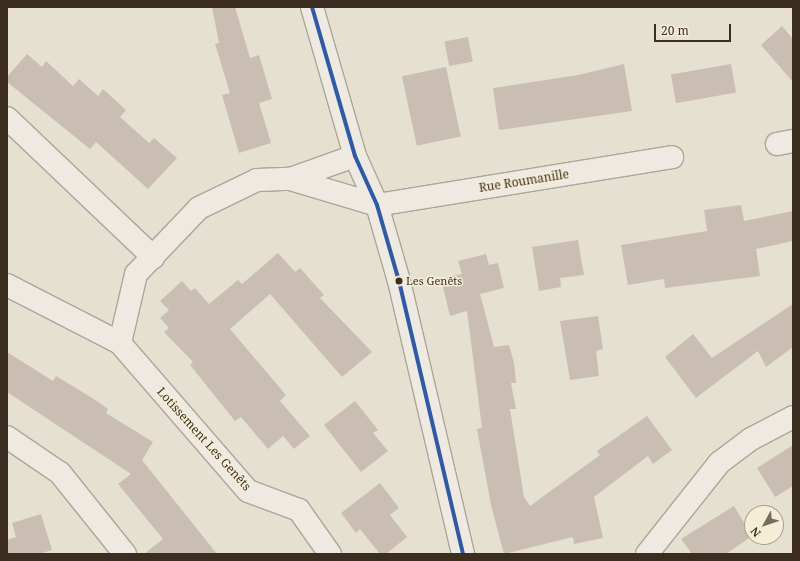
<!DOCTYPE html>
<meta charset="utf-8">
<style>
body{margin:0}
#map{position:relative;width:800px;height:561px;overflow:hidden;background:#e6e0d1;font-family:"Noto Serif",serif}
div>[style]{position:absolute}
.building>*{inset:0;background:#cabeb2;transform-origin:0 0}
.roads{filter:drop-shadow(1px 0 #aca599) drop-shadow(-1px 0 #aca599) drop-shadow(0 1px #aca599) drop-shadow(0 -1px #aca599)}
.minor>*{height:22px;margin:-11px;padding:0 11px;transform-origin:11px;border-radius:11px;background:#eeeae2}
.bus-1>*{height:4px;margin:-2px;padding:0 2px;transform-origin:2px;border-radius:2px;background:#315aa6}
.dots>*{width:11px;height:11px;translate:-50% -50%;box-sizing:border-box;border:2px solid #f6edd7;border-radius:50%}
span{translate:-50% -50%;white-space:nowrap;text-align:center;line-height:1.15;-webkit-text-stroke:3px #f6edd7;paint-order:stroke}
.bus-label{font-size:11px;color:#3b2d20}
.left{translate:0 -50%;text-align:left}
.street-label{font-size:12px;color:#3b2d20}
.frame{position:absolute;inset:0;border:8px solid #3b2d20;pointer-events:none}
.north{position:absolute;left:744px;top:505px;width:40px;height:40px;box-sizing:border-box;background:#f6edd7;border:1px solid #aba08e;border-radius:50%;rotate:230deg;font-size:11px;font-weight:700;line-height:16px;text-align:center;color:#3b2d20}
.north::after{content:'';display:block;margin:auto;width:14px;height:18px;background:#776c5e;clip-path:polygon(50% 0,100% 100%,50% 72%,0 100%)}
.scale{position:absolute;left:654px;top:24px;width:77px;height:18px;box-sizing:border-box;border:2px solid #3b2d20;border-top:0;padding-left:5px;font-size:12px;line-height:14px;white-space:nowrap;color:#3b2d20;-webkit-text-stroke:3px #f6edd7;paint-order:stroke}
</style>
<div id="map">
<div class="building">
<i style="clip-path:polygon(212px 7px,235px 7px,250px 58px,259px 55px,272px 99px,259px 103px,271px 143px,239px 153px,222px 95px,230px 93px,215px 44px,219px 43px)"></i>
<i style="clip-path:polygon(782px 26px,793px 39px,793px 82px,761px 45px)"></i>
<i style="left:468px;top:37px;width:25px;height:24px;rotate:79deg"></i>
<i style="clip-path:polygon(27px 54px,42px 67px,46px 61px,73px 86px,79px 79px,98px 96px,103px 89px,126px 110px,120px 117px,149px 143px,154px 138px,177px 158px,148px 189px,96px 142px,90px 149px,7px 82px,7px 77px)"></i>
<i style="clip-path:polygon(624px 64px,632px 111px,499px 130px,493px 88px,578px 75px)"></i>
<i style="left:731px;top:64px;width:29px;height:61px;rotate:80deg"></i>
<i style="left:446px;top:67px;width:71px;height:45px;rotate:78deg"></i>
<i style="clip-path:polygon(741px 205px,744px 221px,793px 211px,793px 241px,756px 249px,760px 276px,665px 288px,664px 279px,628px 285px,621px 245px,707px 231px,704px 210px)"></i>
<i style="clip-path:polygon(578px 240px,584px 275px,560px 278px,561px 287px,539px 291px,532px 247px)"></i>
<i style="clip-path:polygon(278px 253px,295px 272px,300px 268px,324px 295px,320px 298px,372px 352px,342px 377px,270px 294px,230px 329px,286px 395px,280px 401px,310px 436px,294px 449px,283px 436px,268px 449px,241px 417px,235px 421px,190px 365px,193px 362px,164px 332px,169px 328px,160px 318px,169px 310px,160px 301px,182px 281px,191px 291px,195px 288px,209px 304px,238px 280px,242px 284px)"></i>
<i style="clip-path:polygon(486px 254px,489px 265px,498px 263px,504px 288px,480px 294px,494px 347px,509px 345px,514px 363px,516px 383px,511px 383px,516px 409px,510px 409px,524px 497px,530px 506px,600px 455px,597px 451px,647px 416px,672px 450px,653px 464px,648px 456px,594px 497px,603px 538px,574px 544px,573px 537px,504px 554px,491px 505px,477px 429px,482px 428px,467px 311px,450px 316px,441px 279px,462px 274px,458px 261px)"></i>
<i style="clip-path:polygon(793px 304px,793px 347px,766px 367px,758px 351px,696px 398px,665px 357px,693px 334px,712px 358px)"></i>
<i style="clip-path:polygon(598px 316px,603px 349px,596px 351px,599px 376px,570px 380px,560px 321px)"></i>
<i style="clip-path:polygon(7px 352px,53px 381px,56px 376px,97px 401px,108px 409px,106px 413px,153px 442px,142px 460px,217px 554px,144px 554px,163px 539px,118px 484px,131px 474px,7px 392px)"></i>
<i style="clip-path:polygon(355px 401px,378px 430px,373px 433px,388px 451px,361px 472px,324px 425px)"></i>
<i style="clip-path:polygon(793px 445px,793px 486px,775px 497px,757px 468px)"></i>
<i style="clip-path:polygon(380px 483px,399px 508px,390px 515px,407px 537px,386px 554px,380px 554px,360px 529px,356px 533px,341px 513px)"></i>
<i style="clip-path:polygon(734px 506px,752px 536px,726px 554px,692px 554px,681px 539px)"></i>
<i style="clip-path:polygon(41px 514px,52px 550px,39px 554px,7px 554px,7px 540px,16px 537px,12px 523px)"></i>
</div>
<div class="roads">
<div class="minor">
<i style="left:312px;top:7px;width:155px;rotate:73.9deg"></i>
<i style="left:355px;top:156px;width:54px;rotate:65.8deg"></i>
<i style="left:377px;top:205px;width:79px;rotate:73.9deg"></i>
<i style="left:399px;top:281px;width:280px;rotate:76.8deg"></i>
<i style="left:7px;top:118px;width:202px;rotate:43.6deg"></i>
<i style="left:777px;top:144px;width:16px;rotate:-11deg"></i>
<i style="left:290px;top:179px;width:69px;rotate:-19.5deg"></i>
<i style="left:7px;top:285px;width:127px;rotate:27.2deg"></i>
<i style="left:7px;top:437px;width:64px;rotate:34.2deg"></i>
<i style="left:60px;top:473px;width:104px;rotate:51.3deg"></i>
<i style="left:330px;top:554px;width:54px;rotate:-125.2deg"></i>
<i style="left:299px;top:510px;width:54px;rotate:-159.6deg"></i>
<i style="left:248px;top:491px;width:196px;rotate:-130.9deg"></i>
<i style="left:120px;top:343px;width:71px;rotate:-76.9deg"></i>
<i style="left:136px;top:274px;width:91px;rotate:-46.3deg"></i>
<i style="left:199px;top:208px;width:64px;rotate:-25.8deg"></i>
<i style="left:257px;top:180px;width:33px;rotate:-2deg"></i>
<i style="left:290px;top:179px;width:91px;rotate:16.6deg"></i>
<i style="left:377px;top:205px;width:299px;rotate:-9.2deg"></i>
<i style="left:647px;top:554px;width:116px;rotate:-51.6deg"></i>
<i style="left:719px;top:463px;width:40px;rotate:-37deg"></i>
<i style="left:751px;top:439px;width:47px;rotate:-27.6deg"></i>
</div>
</div>
<div class="bus-1">
<i style="left:312px;top:7px;width:155px;rotate:73.9deg"></i>
<i style="left:355px;top:156px;width:54px;rotate:65.8deg"></i>
<i style="left:377px;top:205px;width:79px;rotate:73.9deg"></i>
<i style="left:399px;top:281px;width:280px;rotate:76.8deg"></i>
</div>
<div class="dots">
<i style="left:399px;top:281px;background:#3b2d20"></i>
</div>
<div class="bus-label">
<span class="left" style="left:406px;top:281px">Les Genêts</span>
</div>
<div class="street-label">
<span style="left:524px;top:181px;rotate:-9deg">Rue Roumanille</span>
<span style="left:204px;top:439px;rotate:48deg">Lotissement Les Genêts</span>
</div>
<div class="frame"></div>
<div class="north">N</div>
<div class="scale">20 m</div>
</div>
